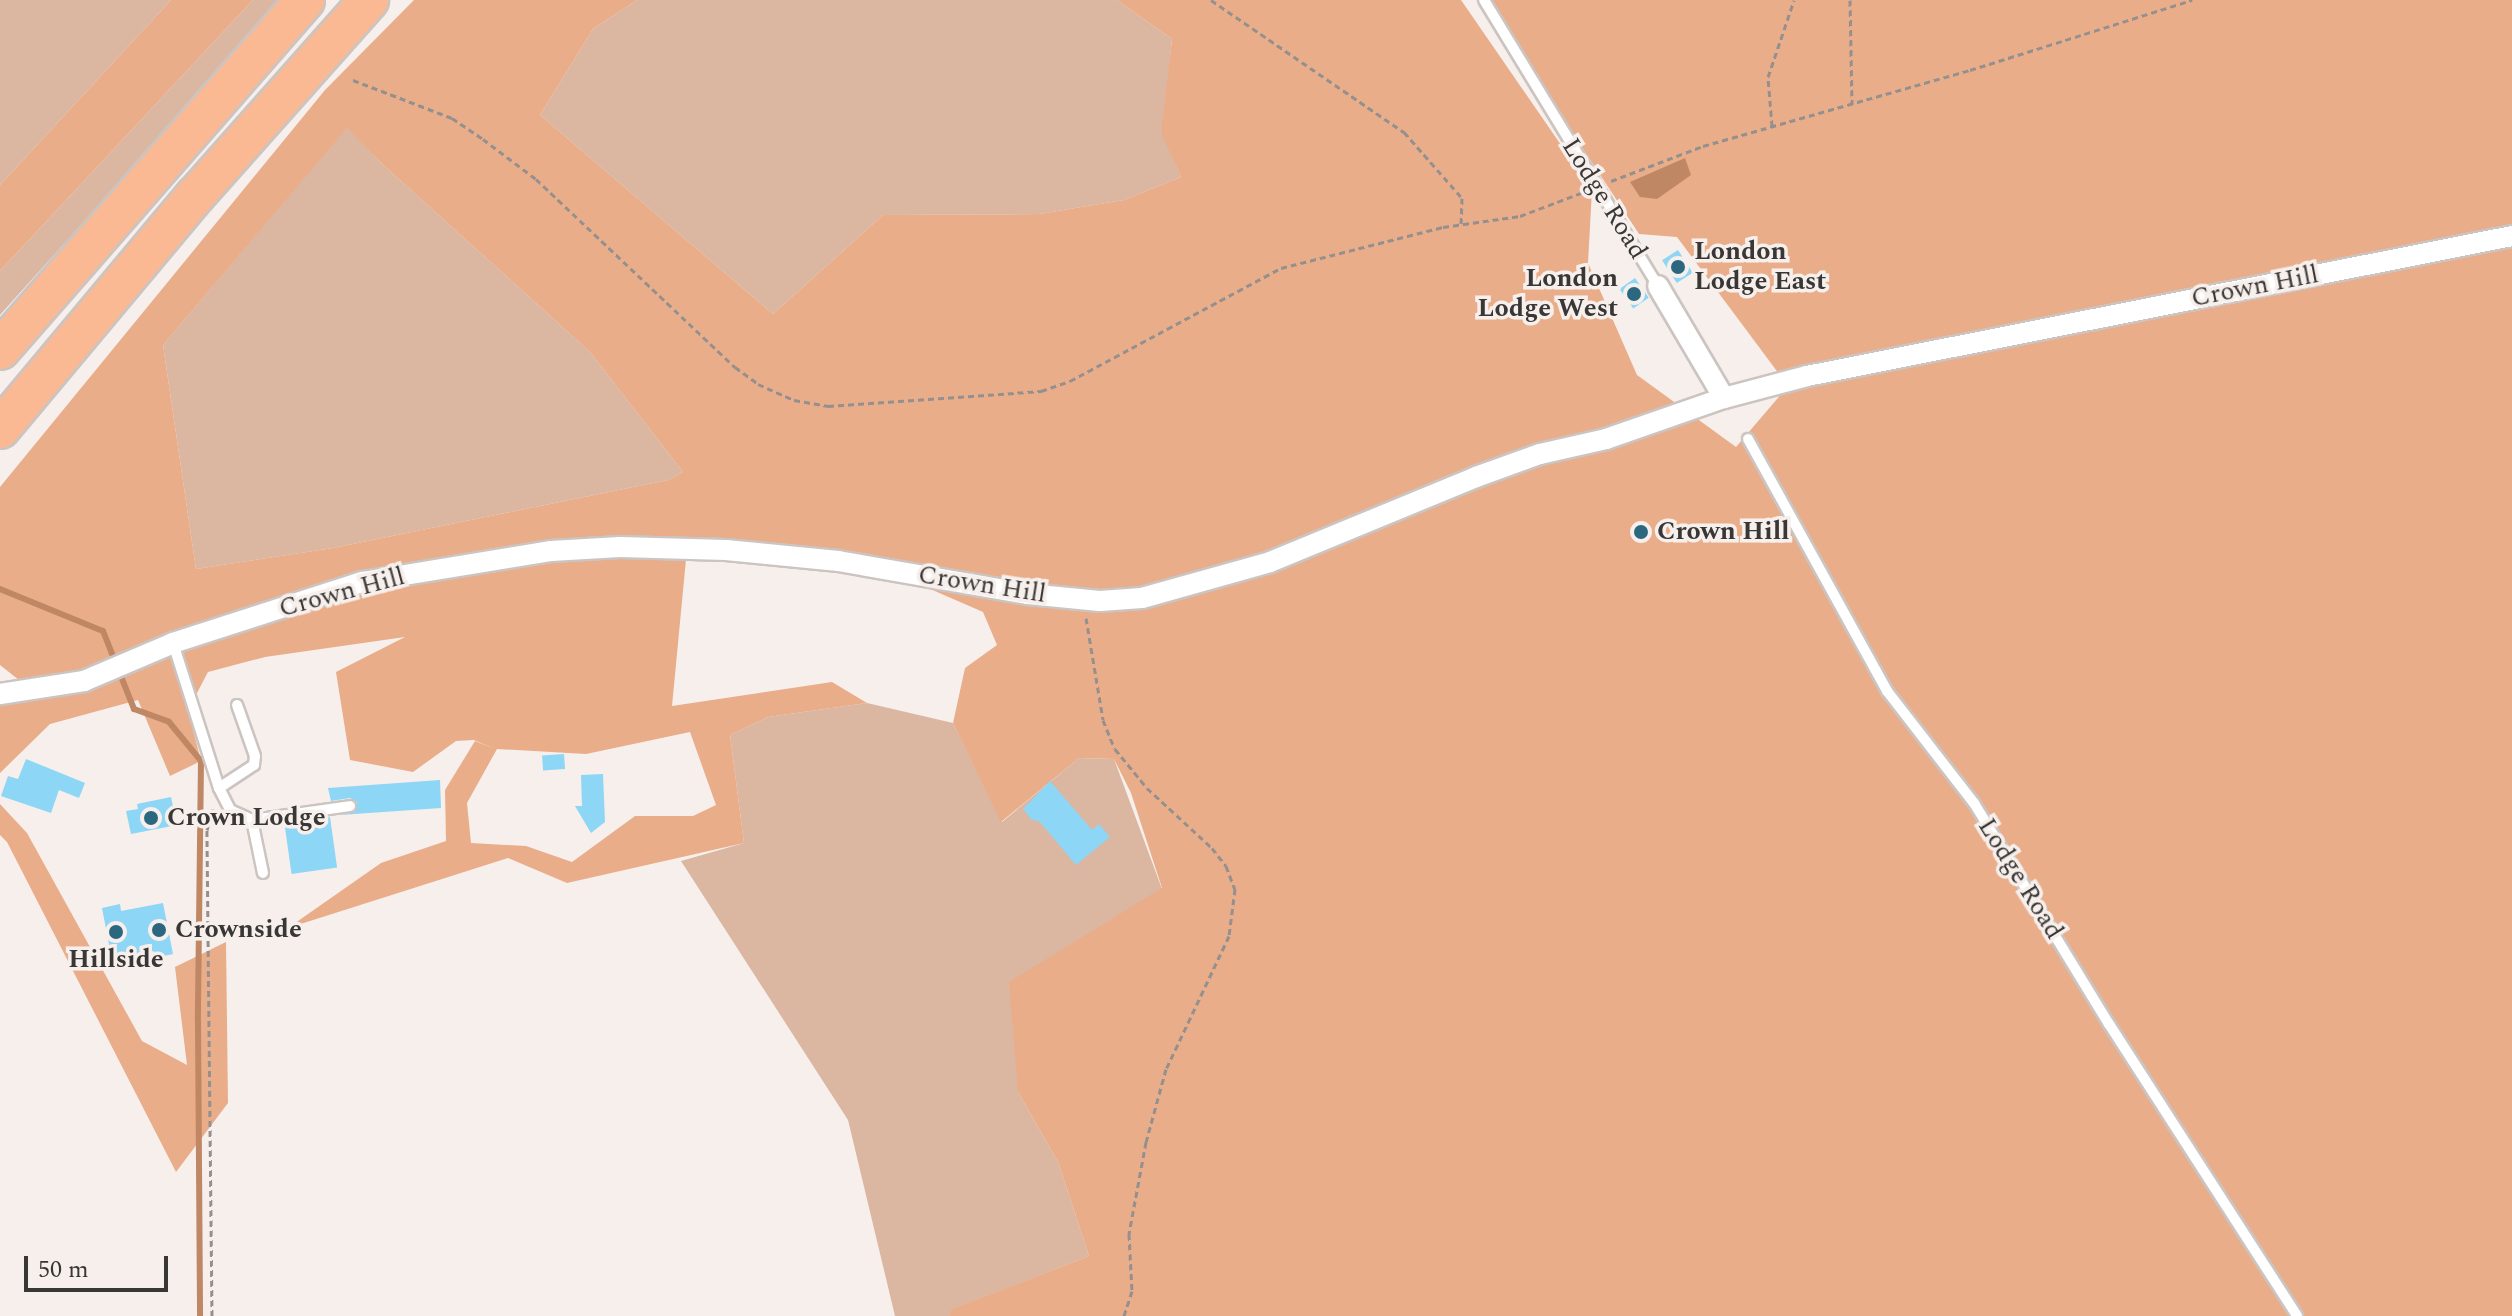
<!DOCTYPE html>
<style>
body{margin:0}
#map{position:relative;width:2512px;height:1316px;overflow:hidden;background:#f6efec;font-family:Spectral,serif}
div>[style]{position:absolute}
.green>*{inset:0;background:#dbb6a1}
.forest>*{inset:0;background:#e9ad8a}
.water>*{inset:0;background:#bf8764}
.stream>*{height:6px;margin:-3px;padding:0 3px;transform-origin:3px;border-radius:3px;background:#bf8764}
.building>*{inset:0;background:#8dd6f5;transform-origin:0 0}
.path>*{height:3px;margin-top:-1.5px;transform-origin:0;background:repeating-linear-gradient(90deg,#95908e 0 6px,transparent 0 10px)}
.roads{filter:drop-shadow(2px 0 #cbc4c1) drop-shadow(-2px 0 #cbc4c1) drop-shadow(0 2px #cbc4c1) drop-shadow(0 -2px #cbc4c1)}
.lane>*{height:10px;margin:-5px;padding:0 5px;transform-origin:5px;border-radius:5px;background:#fff}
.street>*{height:20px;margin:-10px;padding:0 10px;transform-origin:10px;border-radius:10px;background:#fff}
.highway>*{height:38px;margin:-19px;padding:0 19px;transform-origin:19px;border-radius:19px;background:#fab992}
.dots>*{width:22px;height:22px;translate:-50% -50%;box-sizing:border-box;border:4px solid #f6efec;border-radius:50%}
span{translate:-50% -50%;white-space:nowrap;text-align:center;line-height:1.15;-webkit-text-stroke:7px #f6efec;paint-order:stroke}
.street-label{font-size:26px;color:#393735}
.poi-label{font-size:26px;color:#393735;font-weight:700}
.left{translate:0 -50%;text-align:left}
.right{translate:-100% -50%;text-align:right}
.scale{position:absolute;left:24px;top:1256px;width:144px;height:36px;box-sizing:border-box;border:4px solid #393735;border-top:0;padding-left:10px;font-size:24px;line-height:28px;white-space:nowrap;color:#393735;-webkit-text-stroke:6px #f6efec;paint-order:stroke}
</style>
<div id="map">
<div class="green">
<i style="clip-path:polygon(0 0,171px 0,0 185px)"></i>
<i style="clip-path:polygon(253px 0,283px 0,0 315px,0 271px)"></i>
<i style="clip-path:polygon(637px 0,1117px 0,1172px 39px,1162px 133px,1181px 177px,1124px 200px,1039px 214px,883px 215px,773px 314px,540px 115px,593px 29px)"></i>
<i style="clip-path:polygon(347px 127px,380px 162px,590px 352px,683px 472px,668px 480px,333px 548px,196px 569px,163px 345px)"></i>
<i style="clip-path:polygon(867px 703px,953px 723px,1002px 822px,1079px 758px,1114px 759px,1162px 889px,1018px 1092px,1058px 1162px,1089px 1256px,953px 1309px,949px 1316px,895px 1316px,848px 1120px,681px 861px,744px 843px,730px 735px,768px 717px)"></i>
</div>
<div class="forest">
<i style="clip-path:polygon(171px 0,253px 0,0 271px,0 185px)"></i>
<i style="clip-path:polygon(evenodd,414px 0,637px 0,593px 29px,540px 115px,773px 314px,883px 215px,1039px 214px,1124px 200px,1181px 177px,1161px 133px,1172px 39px,1117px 0,1461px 0,1592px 190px,1588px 263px,1637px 375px,1736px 447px,1788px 386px,1677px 237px,1639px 234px,1485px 0,2512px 0,2512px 1316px,949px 1316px,952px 1309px,1089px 1256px,1058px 1162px,1018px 1092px,1009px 982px,1162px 888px,1131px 793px,1114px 759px,1079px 758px,1001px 822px,953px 723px,965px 668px,997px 645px,983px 612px,882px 568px,687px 549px,672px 706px,832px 682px,867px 703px,768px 717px,730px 735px,744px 843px,567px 883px,508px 858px,288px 928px,381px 863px,446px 841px,445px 790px,475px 741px,495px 749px,474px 740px,456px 741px,413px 772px,350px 760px,336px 672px,405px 637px,265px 657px,208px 672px,188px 710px,201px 761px,170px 776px,138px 700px,50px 724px,0 773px,0 688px,24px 684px,0 665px,0 487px,325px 90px,414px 0,347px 128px,380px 162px,590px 352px,683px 472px,668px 480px,333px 548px,196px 569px,163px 345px,347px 128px,414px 0,690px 732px,716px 805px,693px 816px,635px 816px,572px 862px,526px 846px,471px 843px,467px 803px,497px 749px,586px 754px,690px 732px)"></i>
<i style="clip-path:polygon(0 804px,27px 833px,142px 1041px,187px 1065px,175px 967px,226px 942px,228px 1103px,176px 1172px,7px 842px,0 835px)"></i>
</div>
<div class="water">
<i style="clip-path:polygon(1685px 158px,1691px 175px,1657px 199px,1640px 197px,1630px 182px)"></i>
</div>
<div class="stream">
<i style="left:0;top:589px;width:111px;rotate:22.2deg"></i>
<i style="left:103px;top:631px;width:84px;rotate:68.3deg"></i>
<i style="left:134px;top:709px;width:37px;rotate:20deg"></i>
<i style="left:169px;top:722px;width:50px;rotate:50.6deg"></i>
<i style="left:201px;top:761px;width:260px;rotate:90.7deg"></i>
<i style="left:198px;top:1021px;width:295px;rotate:89.6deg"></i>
</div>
<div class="building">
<i style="left:1678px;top:250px;width:27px;height:19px;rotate:57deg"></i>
<i style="left:1635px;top:278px;width:24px;height:19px;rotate:55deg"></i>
<i style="left:564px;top:754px;width:15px;height:22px;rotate:86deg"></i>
<i style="clip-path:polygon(26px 759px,85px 783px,79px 798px,59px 790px,51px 813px,1px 796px,8px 776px,18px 779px)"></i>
<i style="clip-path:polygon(603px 774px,605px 822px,591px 833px,575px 806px,582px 806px,581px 775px)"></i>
<i style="clip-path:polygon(440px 780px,441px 808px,340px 815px,355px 812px,357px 802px,350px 798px,331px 801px,328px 788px)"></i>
<i style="clip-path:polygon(1050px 781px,1092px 830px,1099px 824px,1110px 837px,1076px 865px,1039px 821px,1032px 820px,1023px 809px)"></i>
<i style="clip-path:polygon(171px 797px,177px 825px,131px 834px,126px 811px,138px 809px,137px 804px)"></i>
<i style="left:330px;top:817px;width:51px;height:46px;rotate:82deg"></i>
<i style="clip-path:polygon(163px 903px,173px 954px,155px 958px,154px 951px,112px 960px,102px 908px,120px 904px,121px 911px)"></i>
</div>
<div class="path">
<i style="left:1211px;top:0;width:234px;rotate:34.4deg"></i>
<i style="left:1404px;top:132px;width:88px;rotate:48.7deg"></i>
<i style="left:1462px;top:198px;width:26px;rotate:92deg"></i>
<i style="left:1850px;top:0;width:104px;rotate:88.9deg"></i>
<i style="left:353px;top:80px;width:106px;rotate:21deg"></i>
<i style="left:452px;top:118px;width:37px;rotate:34deg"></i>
<i style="left:483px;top:139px;width:66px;rotate:37deg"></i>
<i style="left:536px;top:179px;width:274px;rotate:43.4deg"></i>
<i style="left:735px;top:367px;width:29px;rotate:36deg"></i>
<i style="left:758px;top:384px;width:39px;rotate:24deg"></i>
<i style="left:794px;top:400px;width:35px;rotate:10deg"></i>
<i style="left:828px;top:406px;width:214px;rotate:-4deg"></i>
<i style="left:1041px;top:391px;width:31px;rotate:-19deg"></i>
<i style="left:1070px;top:381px;width:239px;rotate:-28.2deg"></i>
<i style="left:1281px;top:268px;width:167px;rotate:-14.2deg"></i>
<i style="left:1443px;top:227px;width:78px;rotate:-8.1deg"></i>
<i style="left:1520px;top:216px;width:71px;rotate:-20.7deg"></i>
<i style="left:1772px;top:126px;width:49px;rotate:-94.7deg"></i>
<i style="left:1768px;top:77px;width:81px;rotate:-71.3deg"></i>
<i style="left:1611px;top:181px;width:98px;rotate:-20.8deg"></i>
<i style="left:1703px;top:146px;width:278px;rotate:-15.9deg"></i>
<i style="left:1970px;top:70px;width:233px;rotate:-17.5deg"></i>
<i style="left:1086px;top:618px;width:103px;rotate:80.5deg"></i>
<i style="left:1103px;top:720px;width:31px;rotate:68deg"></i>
<i style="left:1115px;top:749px;width:50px;rotate:50.6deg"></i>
<i style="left:1147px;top:788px;width:88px;rotate:42.7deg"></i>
<i style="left:1212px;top:848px;width:23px;rotate:52deg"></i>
<i style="left:1226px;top:866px;width:25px;rotate:69deg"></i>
<i style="left:1235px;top:889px;width:47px;rotate:97.3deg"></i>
<i style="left:1229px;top:936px;width:147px;rotate:115.3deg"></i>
<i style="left:1166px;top:1069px;width:76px;rotate:105.3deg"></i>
<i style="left:1146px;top:1142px;width:94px;rotate:100.5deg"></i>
<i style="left:1129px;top:1234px;width:57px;rotate:87deg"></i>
<i style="left:1132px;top:1291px;width:26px;rotate:108deg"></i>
<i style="left:212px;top:1316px;width:486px;rotate:-90.6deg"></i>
<i style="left:207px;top:830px;width:22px;rotate:-74deg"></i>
</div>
<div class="roads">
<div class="lane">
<i style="left:1484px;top:0;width:335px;rotate:58.7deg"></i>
<i style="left:1748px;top:439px;width:288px;rotate:61.1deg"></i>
<i style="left:1887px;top:691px;width:142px;rotate:52.2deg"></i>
<i style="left:1974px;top:803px;width:259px;rotate:58.6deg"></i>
<i style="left:2109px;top:1024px;width:347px;rotate:57.2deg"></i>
<i style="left:173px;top:643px;width:152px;rotate:72.4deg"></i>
<i style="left:219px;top:788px;width:25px;rotate:63deg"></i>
<i style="left:230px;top:810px;width:24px;rotate:24deg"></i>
<i style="left:252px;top:820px;width:54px;rotate:78.3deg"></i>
<i style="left:219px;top:788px;width:42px;rotate:-33.3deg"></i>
<i style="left:254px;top:765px;width:9px;rotate:-84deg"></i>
<i style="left:255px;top:756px;width:54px;rotate:-109.4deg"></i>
<i style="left:252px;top:820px;width:99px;rotate:-8.1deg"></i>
</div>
<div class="street">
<i style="left:1658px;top:286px;width:130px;rotate:59.5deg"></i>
<i style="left:0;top:694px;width:85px;rotate:-8.8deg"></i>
<i style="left:84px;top:681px;width:97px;rotate:-23.1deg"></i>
<i style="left:173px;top:643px;width:199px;rotate:-17.9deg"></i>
<i style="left:362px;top:582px;width:192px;rotate:-9.3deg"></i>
<i style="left:551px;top:551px;width:69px;rotate:-3.3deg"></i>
<i style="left:620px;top:547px;width:106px;rotate:1.6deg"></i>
<i style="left:726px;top:550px;width:113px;rotate:5.6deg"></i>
<i style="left:838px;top:561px;width:193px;rotate:9.9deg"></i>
<i style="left:1028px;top:594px;width:72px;rotate:5.6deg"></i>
<i style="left:1100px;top:601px;width:42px;rotate:-4.1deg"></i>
<i style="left:1142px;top:598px;width:133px;rotate:-15.7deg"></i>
<i style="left:1270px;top:562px;width:223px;rotate:-22.4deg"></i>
<i style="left:1476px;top:477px;width:68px;rotate:-19.8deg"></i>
<i style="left:1540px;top:454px;width:68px;rotate:-12.8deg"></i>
<i style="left:1606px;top:439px;width:125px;rotate:-19.2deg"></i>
<i style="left:1724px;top:398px;width:86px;rotate:-14.8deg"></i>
<i style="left:1807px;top:376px;width:719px;rotate:-11.23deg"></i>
</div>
<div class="highway">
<i style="left:0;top:350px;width:464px;rotate:-48.9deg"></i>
<i style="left:0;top:429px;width:305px;rotate:-50.1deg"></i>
<i style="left:196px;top:195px;width:261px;rotate:-48.4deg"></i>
</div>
</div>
<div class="dots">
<i style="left:1678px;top:267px;background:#2b677f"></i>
<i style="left:1634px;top:294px;background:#2b677f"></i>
<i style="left:1641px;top:532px;background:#2b677f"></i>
<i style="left:151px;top:818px;background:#2b677f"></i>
<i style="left:159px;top:930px;background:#2b677f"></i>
<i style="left:116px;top:932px;background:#2b677f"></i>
</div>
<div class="street-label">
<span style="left:1604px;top:199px;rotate:58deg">Lodge Road</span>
<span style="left:2255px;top:287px;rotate:-11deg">Crown Hill</span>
<span style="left:982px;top:585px;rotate:9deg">Crown Hill</span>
<span style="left:342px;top:593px;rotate:-15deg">Crown Hill</span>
<span style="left:2020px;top:879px;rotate:58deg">Lodge Road</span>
</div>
<div class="poi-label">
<span class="left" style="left:1694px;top:267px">London<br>Lodge East</span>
<span class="right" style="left:1618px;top:294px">London<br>Lodge West</span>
<span class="left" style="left:1657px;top:532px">Crown Hill</span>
<span class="left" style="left:167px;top:818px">Crown Lodge</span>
<span class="left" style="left:175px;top:930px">Crownside</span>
<span style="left:116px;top:960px">Hillside</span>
</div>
<div class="scale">50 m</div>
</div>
